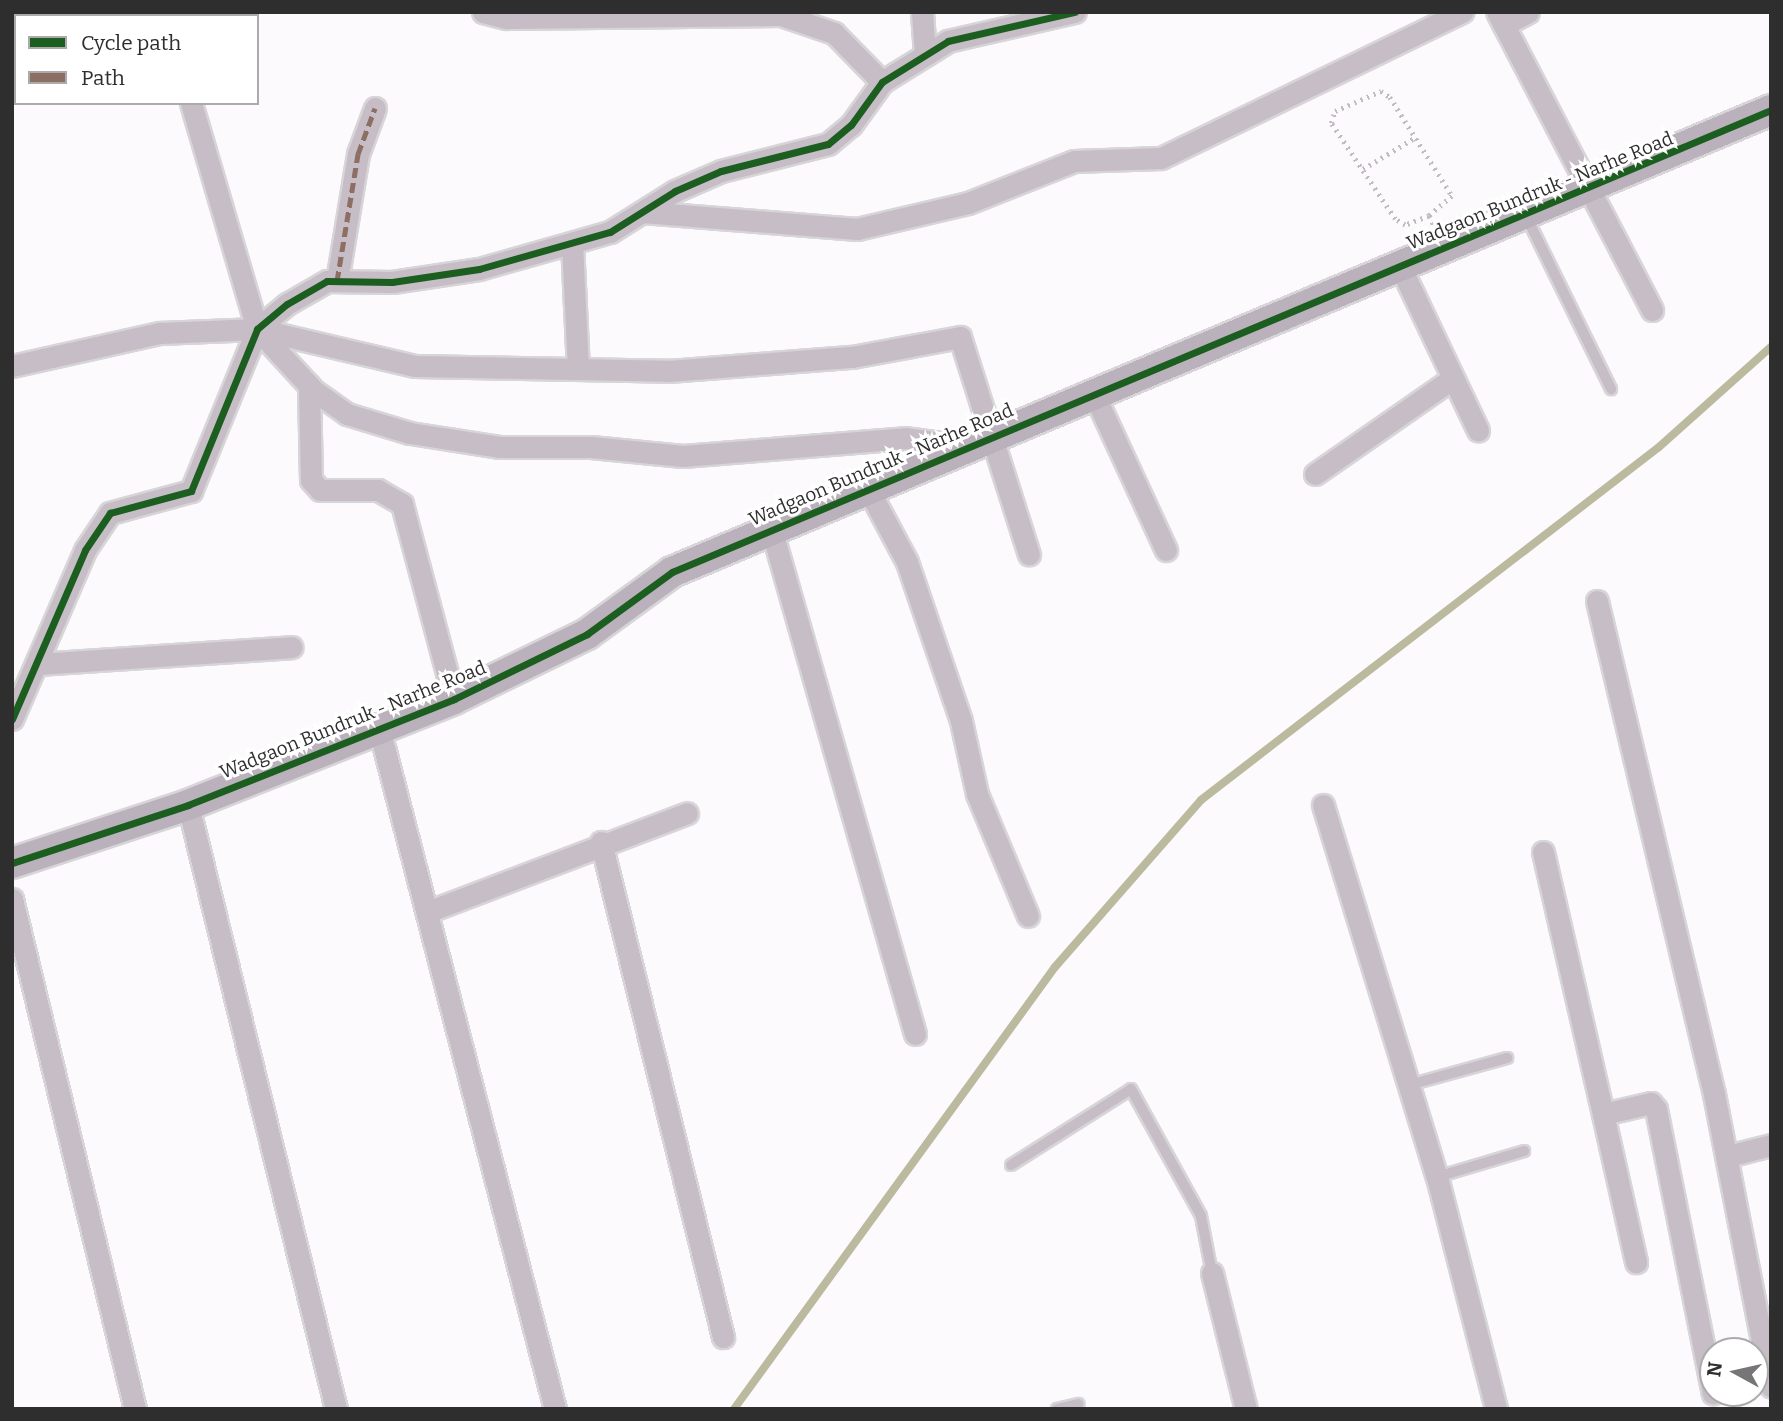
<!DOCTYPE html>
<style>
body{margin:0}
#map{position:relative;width:1783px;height:1421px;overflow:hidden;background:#fcfafc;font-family:Bitter,serif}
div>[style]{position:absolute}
.stream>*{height:8px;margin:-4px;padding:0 4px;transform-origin:4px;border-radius:4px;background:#bbba9f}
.path>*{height:4.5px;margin-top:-2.25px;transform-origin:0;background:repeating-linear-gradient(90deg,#c1bcc2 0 2px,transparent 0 7px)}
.roads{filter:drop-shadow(2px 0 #d7d5d7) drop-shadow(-2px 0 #d7d5d7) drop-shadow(0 2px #d7d5d7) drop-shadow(0 -2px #d7d5d7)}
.lane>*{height:10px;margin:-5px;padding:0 5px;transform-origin:5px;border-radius:5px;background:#c6bdc6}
.street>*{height:21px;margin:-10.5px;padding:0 10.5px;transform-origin:10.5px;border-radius:10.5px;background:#c6bdc6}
.secondary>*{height:30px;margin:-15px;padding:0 15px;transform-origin:15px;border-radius:15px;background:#bbb1bc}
.quiet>*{height:5px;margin-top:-2.5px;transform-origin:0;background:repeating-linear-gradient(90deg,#8d6e63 0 10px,transparent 0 15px)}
.cycleway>*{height:7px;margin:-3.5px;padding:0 3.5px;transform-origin:3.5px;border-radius:3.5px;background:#1b5e20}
span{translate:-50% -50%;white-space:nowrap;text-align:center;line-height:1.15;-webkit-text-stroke:6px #fff;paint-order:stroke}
.street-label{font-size:19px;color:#2f2e2f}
.frame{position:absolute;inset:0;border:14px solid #2f2e2f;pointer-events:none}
.legend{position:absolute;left:14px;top:14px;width:245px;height:91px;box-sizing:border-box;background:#fff;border:2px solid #acabac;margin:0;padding:9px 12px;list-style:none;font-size:21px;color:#2f2e2f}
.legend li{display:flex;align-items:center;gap:14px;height:35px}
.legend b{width:35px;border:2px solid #acabac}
.north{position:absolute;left:1699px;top:1337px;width:70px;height:70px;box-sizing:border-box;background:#fff;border:2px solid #acabac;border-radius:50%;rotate:278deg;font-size:19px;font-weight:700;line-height:28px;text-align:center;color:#2f2e2f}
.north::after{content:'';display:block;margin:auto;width:24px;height:32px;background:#777577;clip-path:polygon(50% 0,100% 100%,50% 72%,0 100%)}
</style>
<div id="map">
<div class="stream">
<i style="left:734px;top:1409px;width:546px;rotate:-54.01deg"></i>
<i style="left:1055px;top:967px;width:222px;rotate:-48.8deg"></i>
<i style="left:1201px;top:800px;width:578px;rotate:-37.62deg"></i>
<i style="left:1659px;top:447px;width:150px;rotate:-41.8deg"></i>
</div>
<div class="path">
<i style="left:1363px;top:169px;width:62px;rotate:-31.1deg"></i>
<i style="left:1429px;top:216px;width:26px;rotate:159deg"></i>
<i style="left:1405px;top:225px;width:12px;rotate:-149deg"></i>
<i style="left:1395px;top:219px;width:115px;rotate:-123.7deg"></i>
<i style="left:1331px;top:123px;width:13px;rotate:-72deg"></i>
<i style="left:1335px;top:111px;width:50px;rotate:-23.5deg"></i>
<i style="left:1381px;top:91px;width:11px;rotate:34deg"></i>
<i style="left:1390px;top:97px;width:117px;rotate:57.9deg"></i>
<i style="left:1452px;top:196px;width:30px;rotate:139deg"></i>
<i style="left:1429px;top:216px;width:10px;rotate:61deg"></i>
</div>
<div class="roads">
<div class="lane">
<i style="left:1526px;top:216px;width:193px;rotate:63.8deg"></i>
<i style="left:1409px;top:1085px;width:102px;rotate:-15.4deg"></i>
<i style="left:1011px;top:1165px;width:142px;rotate:-32.3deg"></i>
<i style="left:1131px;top:1089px;width:145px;rotate:61.1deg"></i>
<i style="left:1201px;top:1216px;width:58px;rotate:79.1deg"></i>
<i style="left:1437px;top:1177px;width:91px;rotate:-16.6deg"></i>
<i style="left:1057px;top:1409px;width:22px;rotate:-13deg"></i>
</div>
<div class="street">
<i style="left:168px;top:12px;width:4px;rotate:90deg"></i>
<i style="left:232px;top:12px;width:4px;rotate:90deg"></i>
<i style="left:483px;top:12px;width:24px;rotate:15deg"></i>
<i style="left:506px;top:18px;width:275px;rotate:-0.6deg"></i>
<i style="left:781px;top:15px;width:56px;rotate:18.8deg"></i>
<i style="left:834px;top:33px;width:69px;rotate:45.6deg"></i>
<i style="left:922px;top:12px;width:43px;rotate:86deg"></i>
<i style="left:1497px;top:12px;width:336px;rotate:62.5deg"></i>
<i style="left:1504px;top:25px;width:27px;rotate:-28deg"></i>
<i style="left:191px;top:103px;width:235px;rotate:73.7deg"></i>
<i style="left:257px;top:329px;width:83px;rotate:47.4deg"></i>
<i style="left:313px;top:390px;width:42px;rotate:35.2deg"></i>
<i style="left:347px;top:414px;width:66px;rotate:16.8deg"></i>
<i style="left:410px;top:433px;width:90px;rotate:8.9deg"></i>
<i style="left:499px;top:447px;width:92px"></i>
<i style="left:591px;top:447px;width:92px;rotate:5.6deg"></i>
<i style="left:683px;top:456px;width:223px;rotate:-4.6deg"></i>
<i style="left:905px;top:438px;width:60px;rotate:7.7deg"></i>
<i style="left:642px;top:212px;width:216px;rotate:4.5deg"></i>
<i style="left:857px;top:229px;width:114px;rotate:-13.2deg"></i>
<i style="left:968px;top:203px;width:114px;rotate:-21.6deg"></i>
<i style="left:1074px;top:161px;width:87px;rotate:-2deg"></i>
<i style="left:1161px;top:158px;width:335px;rotate:-25.9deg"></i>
<i style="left:572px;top:243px;width:126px;rotate:87.3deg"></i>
<i style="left:1400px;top:266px;width:182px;rotate:64.6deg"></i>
<i style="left:337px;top:281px;width:129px;rotate:-80.6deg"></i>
<i style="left:358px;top:154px;width:49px;rotate:-69.7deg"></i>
<i style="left:12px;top:366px;width:152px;rotate:-12.6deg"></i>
<i style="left:160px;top:333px;width:97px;rotate:-2.4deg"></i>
<i style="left:257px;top:329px;width:162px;rotate:13.2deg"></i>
<i style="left:415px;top:366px;width:253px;rotate:1.1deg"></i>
<i style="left:668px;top:371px;width:185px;rotate:-4.4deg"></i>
<i style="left:852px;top:357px;width:110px;rotate:-10.5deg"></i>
<i style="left:960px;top:337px;width:228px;rotate:72.4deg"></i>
<i style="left:309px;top:385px;width:95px;rotate:88.8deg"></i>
<i style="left:311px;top:480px;width:13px;rotate:48deg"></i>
<i style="left:320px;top:490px;width:58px"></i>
<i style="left:378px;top:490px;width:28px;rotate:30deg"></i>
<i style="left:402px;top:504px;width:202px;rotate:75.1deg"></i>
<i style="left:1093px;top:392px;width:174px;rotate:65.2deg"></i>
<i style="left:1315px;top:474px;width:168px;rotate:-34.8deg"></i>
<i style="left:867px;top:487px;width:85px;rotate:61.9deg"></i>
<i style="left:907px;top:562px;width:168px;rotate:71.2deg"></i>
<i style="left:961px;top:721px;width:75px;rotate:77.6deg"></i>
<i style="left:977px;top:794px;width:132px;rotate:67.3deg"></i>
<i style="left:771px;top:528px;width:526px;rotate:74.11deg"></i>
<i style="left:1597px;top:601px;width:507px;rotate:76.65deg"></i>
<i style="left:1714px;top:1094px;width:298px;rotate:79deg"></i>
<i style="left:37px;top:664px;width:255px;rotate:-3.8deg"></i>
<i style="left:12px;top:719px;width:184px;rotate:-66.6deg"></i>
<i style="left:85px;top:550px;width:45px;rotate:-56deg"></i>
<i style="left:110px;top:513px;width:84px;rotate:-15.2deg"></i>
<i style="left:191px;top:491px;width:175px;rotate:-67.8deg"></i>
<i style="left:257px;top:329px;width:39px;rotate:-40deg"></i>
<i style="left:287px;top:304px;width:46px;rotate:-29.9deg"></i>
<i style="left:327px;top:281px;width:65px;rotate:0.9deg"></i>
<i style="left:392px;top:282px;width:88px;rotate:-8.5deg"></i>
<i style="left:479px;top:269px;width:136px;rotate:-15.8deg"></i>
<i style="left:610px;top:232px;width:77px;rotate:-32.2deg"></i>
<i style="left:675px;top:191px;width:50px;rotate:-23.5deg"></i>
<i style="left:721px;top:171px;width:110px;rotate:-14.2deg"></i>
<i style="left:828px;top:144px;width:30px;rotate:-40deg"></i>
<i style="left:851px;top:125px;width:53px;rotate:-54.2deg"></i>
<i style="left:882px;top:82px;width:78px;rotate:-31.8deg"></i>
<i style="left:948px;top:41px;width:130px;rotate:-12.9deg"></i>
<i style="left:379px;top:728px;width:703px;rotate:75.51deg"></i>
<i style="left:188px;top:805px;width:622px;rotate:76.23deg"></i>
<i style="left:1323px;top:805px;width:389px;rotate:73deg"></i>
<i style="left:1437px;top:1177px;width:239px;rotate:75.7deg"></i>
<i style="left:601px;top:842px;width:510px;rotate:76.15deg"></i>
<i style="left:1543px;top:852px;width:269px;rotate:77.1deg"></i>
<i style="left:1603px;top:1114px;width:49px;rotate:-12.9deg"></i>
<i style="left:1651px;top:1103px;width:8px;rotate:50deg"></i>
<i style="left:1656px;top:1109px;width:290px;rotate:78.7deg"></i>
<i style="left:12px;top:899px;width:525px;rotate:76.44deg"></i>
<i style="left:427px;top:912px;width:278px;rotate:-20.8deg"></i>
<i style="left:1603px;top:1114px;width:152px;rotate:77.4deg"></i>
<i style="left:1728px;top:1156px;width:44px;rotate:-14.3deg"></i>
<i style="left:1212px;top:1273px;width:140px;rotate:76deg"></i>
</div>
<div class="secondary">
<i style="left:12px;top:863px;width:185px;rotate:-18.2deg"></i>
<i style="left:188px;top:805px;width:286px;rotate:-21.7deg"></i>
<i style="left:454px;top:699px;width:148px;rotate:-26deg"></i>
<i style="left:587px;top:634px;width:105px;rotate:-36.1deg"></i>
<i style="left:672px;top:572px;width:1192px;rotate:-22.8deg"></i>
</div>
</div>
<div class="quiet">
<i style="left:232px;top:12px;width:4px;rotate:90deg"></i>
<i style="left:337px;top:281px;width:129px;rotate:-80.6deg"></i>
<i style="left:358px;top:154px;width:49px;rotate:-69.7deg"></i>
</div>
<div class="cycleway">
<i style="left:12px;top:719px;width:184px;rotate:-66.6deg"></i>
<i style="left:85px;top:550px;width:45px;rotate:-56deg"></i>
<i style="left:110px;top:513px;width:84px;rotate:-15.2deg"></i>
<i style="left:191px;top:491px;width:175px;rotate:-67.8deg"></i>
<i style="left:257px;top:329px;width:39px;rotate:-40deg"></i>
<i style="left:287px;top:304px;width:46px;rotate:-29.9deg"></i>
<i style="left:327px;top:281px;width:65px;rotate:0.9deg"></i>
<i style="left:392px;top:282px;width:88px;rotate:-8.5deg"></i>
<i style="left:479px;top:269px;width:136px;rotate:-15.8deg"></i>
<i style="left:610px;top:232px;width:77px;rotate:-32.2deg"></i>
<i style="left:675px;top:191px;width:50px;rotate:-23.5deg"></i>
<i style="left:721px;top:171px;width:110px;rotate:-14.2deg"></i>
<i style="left:828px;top:144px;width:30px;rotate:-40deg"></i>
<i style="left:851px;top:125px;width:53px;rotate:-54.2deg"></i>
<i style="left:882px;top:82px;width:78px;rotate:-31.8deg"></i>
<i style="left:948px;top:41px;width:130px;rotate:-12.9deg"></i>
<i style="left:12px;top:863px;width:185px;rotate:-18.2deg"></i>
<i style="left:188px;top:805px;width:286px;rotate:-21.7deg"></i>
<i style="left:454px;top:699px;width:148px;rotate:-26deg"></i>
<i style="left:587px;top:634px;width:105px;rotate:-36.1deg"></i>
<i style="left:672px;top:572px;width:1192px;rotate:-22.8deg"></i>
</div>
<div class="street-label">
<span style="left:1540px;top:191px;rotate:-22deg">Wadgaon Bundruk - Narhe Road</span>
<span style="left:881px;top:465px;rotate:-23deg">Wadgaon Bundruk - Narhe Road</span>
<span style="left:353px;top:720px;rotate:-22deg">Wadgaon Bundruk - Narhe Road</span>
</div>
<div class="frame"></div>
<ul class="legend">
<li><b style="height:9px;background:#1b5e20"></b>Cycle path</li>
<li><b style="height:9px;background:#8d6e63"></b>Path</li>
</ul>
<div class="north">N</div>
</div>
